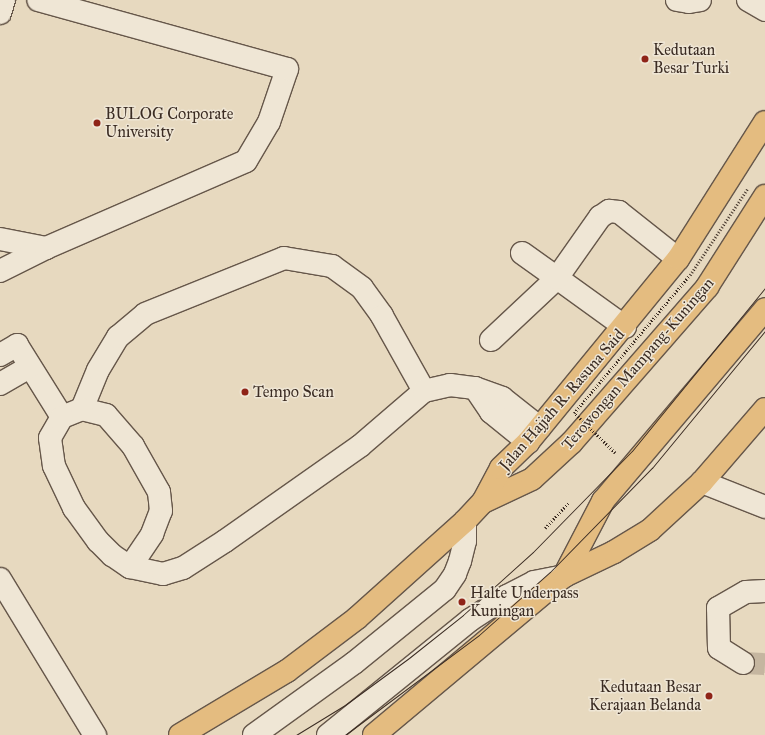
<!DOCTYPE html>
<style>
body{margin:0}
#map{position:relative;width:765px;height:735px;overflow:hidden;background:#e7d9bf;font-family:"IM FELL Great Primer",serif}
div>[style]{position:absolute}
.minor-tunnel>*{height:22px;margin-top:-11px;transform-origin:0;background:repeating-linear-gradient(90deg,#c5b6a0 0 22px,transparent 0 33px)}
.path>*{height:2.5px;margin-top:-1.25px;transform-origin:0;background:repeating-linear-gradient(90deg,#3b2c23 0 1px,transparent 0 3px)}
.roads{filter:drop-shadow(1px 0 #66574a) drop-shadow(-1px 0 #66574a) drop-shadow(0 1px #66574a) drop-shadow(0 -1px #66574a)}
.minor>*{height:22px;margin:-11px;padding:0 11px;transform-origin:11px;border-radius:11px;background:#efe6d5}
.major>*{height:22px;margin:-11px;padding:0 11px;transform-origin:11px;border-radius:11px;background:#e4bc80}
.tram>*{height:1px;margin:-0.5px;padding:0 0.5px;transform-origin:0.5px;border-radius:0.5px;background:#3b2c23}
.path-bridge>*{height:2.5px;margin-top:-1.25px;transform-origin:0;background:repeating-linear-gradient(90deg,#3b2c23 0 1px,transparent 0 3px)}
.dots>*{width:11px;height:11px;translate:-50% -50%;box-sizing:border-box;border:2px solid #efe6d5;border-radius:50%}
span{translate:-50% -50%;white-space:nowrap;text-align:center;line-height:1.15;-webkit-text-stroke:3px #efe6d5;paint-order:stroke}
.poi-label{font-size:16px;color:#3b2c23}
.left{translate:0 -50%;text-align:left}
.right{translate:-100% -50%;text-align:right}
.street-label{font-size:16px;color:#3b2c23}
</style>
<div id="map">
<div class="minor-tunnel">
<i style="left:743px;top:663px;width:22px;rotate:3deg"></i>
</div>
<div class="path">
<i style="left:545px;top:528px;width:34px;rotate:-47deg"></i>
</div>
<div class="roads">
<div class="minor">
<i style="left:677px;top:0;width:12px;rotate:9deg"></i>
<i style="left:689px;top:2px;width:11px;rotate:-10deg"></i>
<i style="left:748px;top:0;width:20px;rotate:30deg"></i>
<i style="left:0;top:13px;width:14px;rotate:-73deg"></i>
<i style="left:0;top:239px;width:47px;rotate:11.1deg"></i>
<i style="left:0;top:271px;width:51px;rotate:-26.6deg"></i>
<i style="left:46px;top:248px;width:218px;rotate:-23.5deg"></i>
<i style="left:246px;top:161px;width:45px;rotate:-59.5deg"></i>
<i style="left:269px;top:122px;width:56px;rotate:-71.2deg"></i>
<i style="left:287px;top:69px;width:258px;rotate:-164.5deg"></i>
<i style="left:625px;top:327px;width:84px;rotate:-144.2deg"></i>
<i style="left:557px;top:278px;width:75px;rotate:-54.8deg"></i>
<i style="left:600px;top:217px;width:11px;rotate:-34deg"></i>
<i style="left:609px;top:211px;width:10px;rotate:6deg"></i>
<i style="left:619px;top:212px;width:75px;rotate:38.5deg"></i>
<i style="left:491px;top:340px;width:91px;rotate:-43.2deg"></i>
<i style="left:557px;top:278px;width:43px;rotate:-144.5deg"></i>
<i style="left:0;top:355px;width:20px;rotate:-30deg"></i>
<i style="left:17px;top:345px;width:85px;rotate:58deg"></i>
<i style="left:0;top:384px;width:34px;rotate:-30deg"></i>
<i style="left:475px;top:388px;width:29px;rotate:20deg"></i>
<i style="left:502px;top:398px;width:48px;rotate:38.3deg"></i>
<i style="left:82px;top:409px;width:42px;rotate:-67.7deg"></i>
<i style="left:98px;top:370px;width:39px;rotate:-59deg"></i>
<i style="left:118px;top:337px;width:35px;rotate:-40deg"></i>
<i style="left:145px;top:314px;width:150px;rotate:-21.9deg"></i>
<i style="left:284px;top:258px;width:49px;rotate:9.5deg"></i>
<i style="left:332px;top:266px;width:37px;rotate:36deg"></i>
<i style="left:362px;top:288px;width:34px;rotate:54deg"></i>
<i style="left:382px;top:316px;width:86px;rotate:60.8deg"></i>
<i style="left:702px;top:482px;width:68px;rotate:21.6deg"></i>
<i style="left:130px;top:567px;width:40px;rotate:-56deg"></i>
<i style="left:152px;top:534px;width:25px;rotate:-69deg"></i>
<i style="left:161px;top:511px;width:19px;rotate:-96deg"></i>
<i style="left:159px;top:492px;width:53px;rotate:-119.5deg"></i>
<i style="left:133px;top:446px;width:41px;rotate:-131.1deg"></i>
<i style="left:106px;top:415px;width:25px;rotate:-166deg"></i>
<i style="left:82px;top:409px;width:22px;rotate:158deg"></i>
<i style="left:62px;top:417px;width:24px;rotate:120deg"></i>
<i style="left:50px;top:438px;width:28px;rotate:82deg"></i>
<i style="left:54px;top:466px;width:47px;rotate:64.5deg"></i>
<i style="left:74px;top:508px;width:41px;rotate:54deg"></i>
<i style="left:98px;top:541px;width:20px;rotate:45deg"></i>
<i style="left:112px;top:555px;width:22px;rotate:34deg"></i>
<i style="left:130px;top:567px;width:34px;rotate:12deg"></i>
<i style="left:163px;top:574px;width:21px;rotate:-17deg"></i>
<i style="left:183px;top:568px;width:50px;rotate:-32.7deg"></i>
<i style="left:225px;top:541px;width:165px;rotate:-35.1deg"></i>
<i style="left:360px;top:446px;width:84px;rotate:-40.7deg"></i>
<i style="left:424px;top:391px;width:27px;rotate:-13deg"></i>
<i style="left:450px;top:385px;width:25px;rotate:7deg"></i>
<i style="left:475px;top:388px;width:29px;rotate:56deg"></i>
<i style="left:491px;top:412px;width:48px;rotate:39deg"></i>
<i style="left:0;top:579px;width:183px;rotate:58.7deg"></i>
<i style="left:743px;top:663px;width:28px;rotate:-148deg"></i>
<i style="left:719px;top:648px;width:40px;rotate:-91.4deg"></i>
<i style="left:718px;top:608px;width:32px;rotate:-30deg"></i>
<i style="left:746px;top:592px;width:19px;rotate:-3deg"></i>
<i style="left:254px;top:735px;width:123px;rotate:-35.8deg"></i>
<i style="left:354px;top:663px;width:117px;rotate:-39.1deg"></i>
<i style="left:445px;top:589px;width:18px;rotate:-56deg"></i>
<i style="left:455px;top:574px;width:14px;rotate:-69deg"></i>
<i style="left:460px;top:561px;width:21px;rotate:-76deg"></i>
<i style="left:465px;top:541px;width:20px;rotate:-90deg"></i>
<i style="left:328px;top:735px;width:183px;rotate:-39deg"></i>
<i style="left:470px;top:620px;width:44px;rotate:-33deg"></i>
<i style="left:507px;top:596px;width:30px;rotate:-27deg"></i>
<i style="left:534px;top:582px;width:31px;rotate:-11deg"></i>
</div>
<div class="major">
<i style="left:483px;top:502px;width:54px;rotate:-25.1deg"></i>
<i style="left:532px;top:479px;width:54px;rotate:-42.8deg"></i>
<i style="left:572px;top:442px;width:206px;rotate:-48.9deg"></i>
<i style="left:707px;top:287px;width:108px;rotate:-57.5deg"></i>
<i style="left:564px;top:576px;width:85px;rotate:-62.5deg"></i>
<i style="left:603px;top:501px;width:251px;rotate:-49.8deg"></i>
<i style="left:180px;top:735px;width:125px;rotate:-30.9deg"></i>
<i style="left:287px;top:671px;width:88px;rotate:-37.1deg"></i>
<i style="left:357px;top:618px;width:145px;rotate:-41.9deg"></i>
<i style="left:465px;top:521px;width:26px;rotate:-47deg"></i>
<i style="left:483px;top:502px;width:38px;rotate:-62deg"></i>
<i style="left:501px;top:468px;width:37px;rotate:-44deg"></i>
<i style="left:528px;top:442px;width:237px;rotate:-50.7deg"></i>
<i style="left:678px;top:259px;width:162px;rotate:-57.6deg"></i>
<i style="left:374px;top:735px;width:248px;rotate:-39.9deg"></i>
<i style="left:564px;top:576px;width:55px;rotate:-25.6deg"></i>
<i style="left:614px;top:552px;width:42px;rotate:-31.4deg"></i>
<i style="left:650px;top:530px;width:71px;rotate:-42.7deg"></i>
<i style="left:702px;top:482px;width:96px;rotate:-49.2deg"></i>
</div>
</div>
<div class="tram">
<i style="left:296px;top:735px;width:57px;rotate:-31.5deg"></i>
<i style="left:345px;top:705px;width:79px;rotate:-36.3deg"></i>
<i style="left:409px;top:658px;width:69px;rotate:-38.5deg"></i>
<i style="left:463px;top:615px;width:94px;rotate:-42deg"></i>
<i style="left:533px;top:552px;width:141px;rotate:-45.6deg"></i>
<i style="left:632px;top:451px;width:210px;rotate:-50.8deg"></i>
<i style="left:345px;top:735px;width:167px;rotate:-36.7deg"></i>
<i style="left:479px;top:635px;width:95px;rotate:-41.6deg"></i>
<i style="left:550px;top:572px;width:146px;rotate:-45.6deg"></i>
<i style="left:652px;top:468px;width:178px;rotate:-50.5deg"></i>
</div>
<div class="path-bridge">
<i style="left:615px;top:453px;width:57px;rotate:-135.7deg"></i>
<i style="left:574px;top:413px;width:180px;rotate:-50deg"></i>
<i style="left:690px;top:275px;width:105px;rotate:-56.3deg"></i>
</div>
<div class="dots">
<i style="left:645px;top:59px;background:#8f2418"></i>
<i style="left:97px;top:123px;background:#8f2418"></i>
<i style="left:245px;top:392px;background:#8f2418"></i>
<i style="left:462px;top:602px;background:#8f2418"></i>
<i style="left:709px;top:696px;background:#8f2418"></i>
</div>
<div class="poi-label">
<span class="left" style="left:653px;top:59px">Kedutaan<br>Besar Turki</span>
<span class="left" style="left:105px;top:123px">BULOG Corporate<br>University</span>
<span class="left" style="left:253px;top:392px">Tempo Scan</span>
<span class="left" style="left:470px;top:602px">Halte Underpass<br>Kuningan</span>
<span class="right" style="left:701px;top:696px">Kedutaan Besar<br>Kerajaan Belanda</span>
</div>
<div class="street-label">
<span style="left:638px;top:364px;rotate:-49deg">Terowongan Mampang-Kuningan</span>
<span style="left:562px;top:400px;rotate:-49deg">Jalan Hajjah R. Rasuna Said</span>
</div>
</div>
